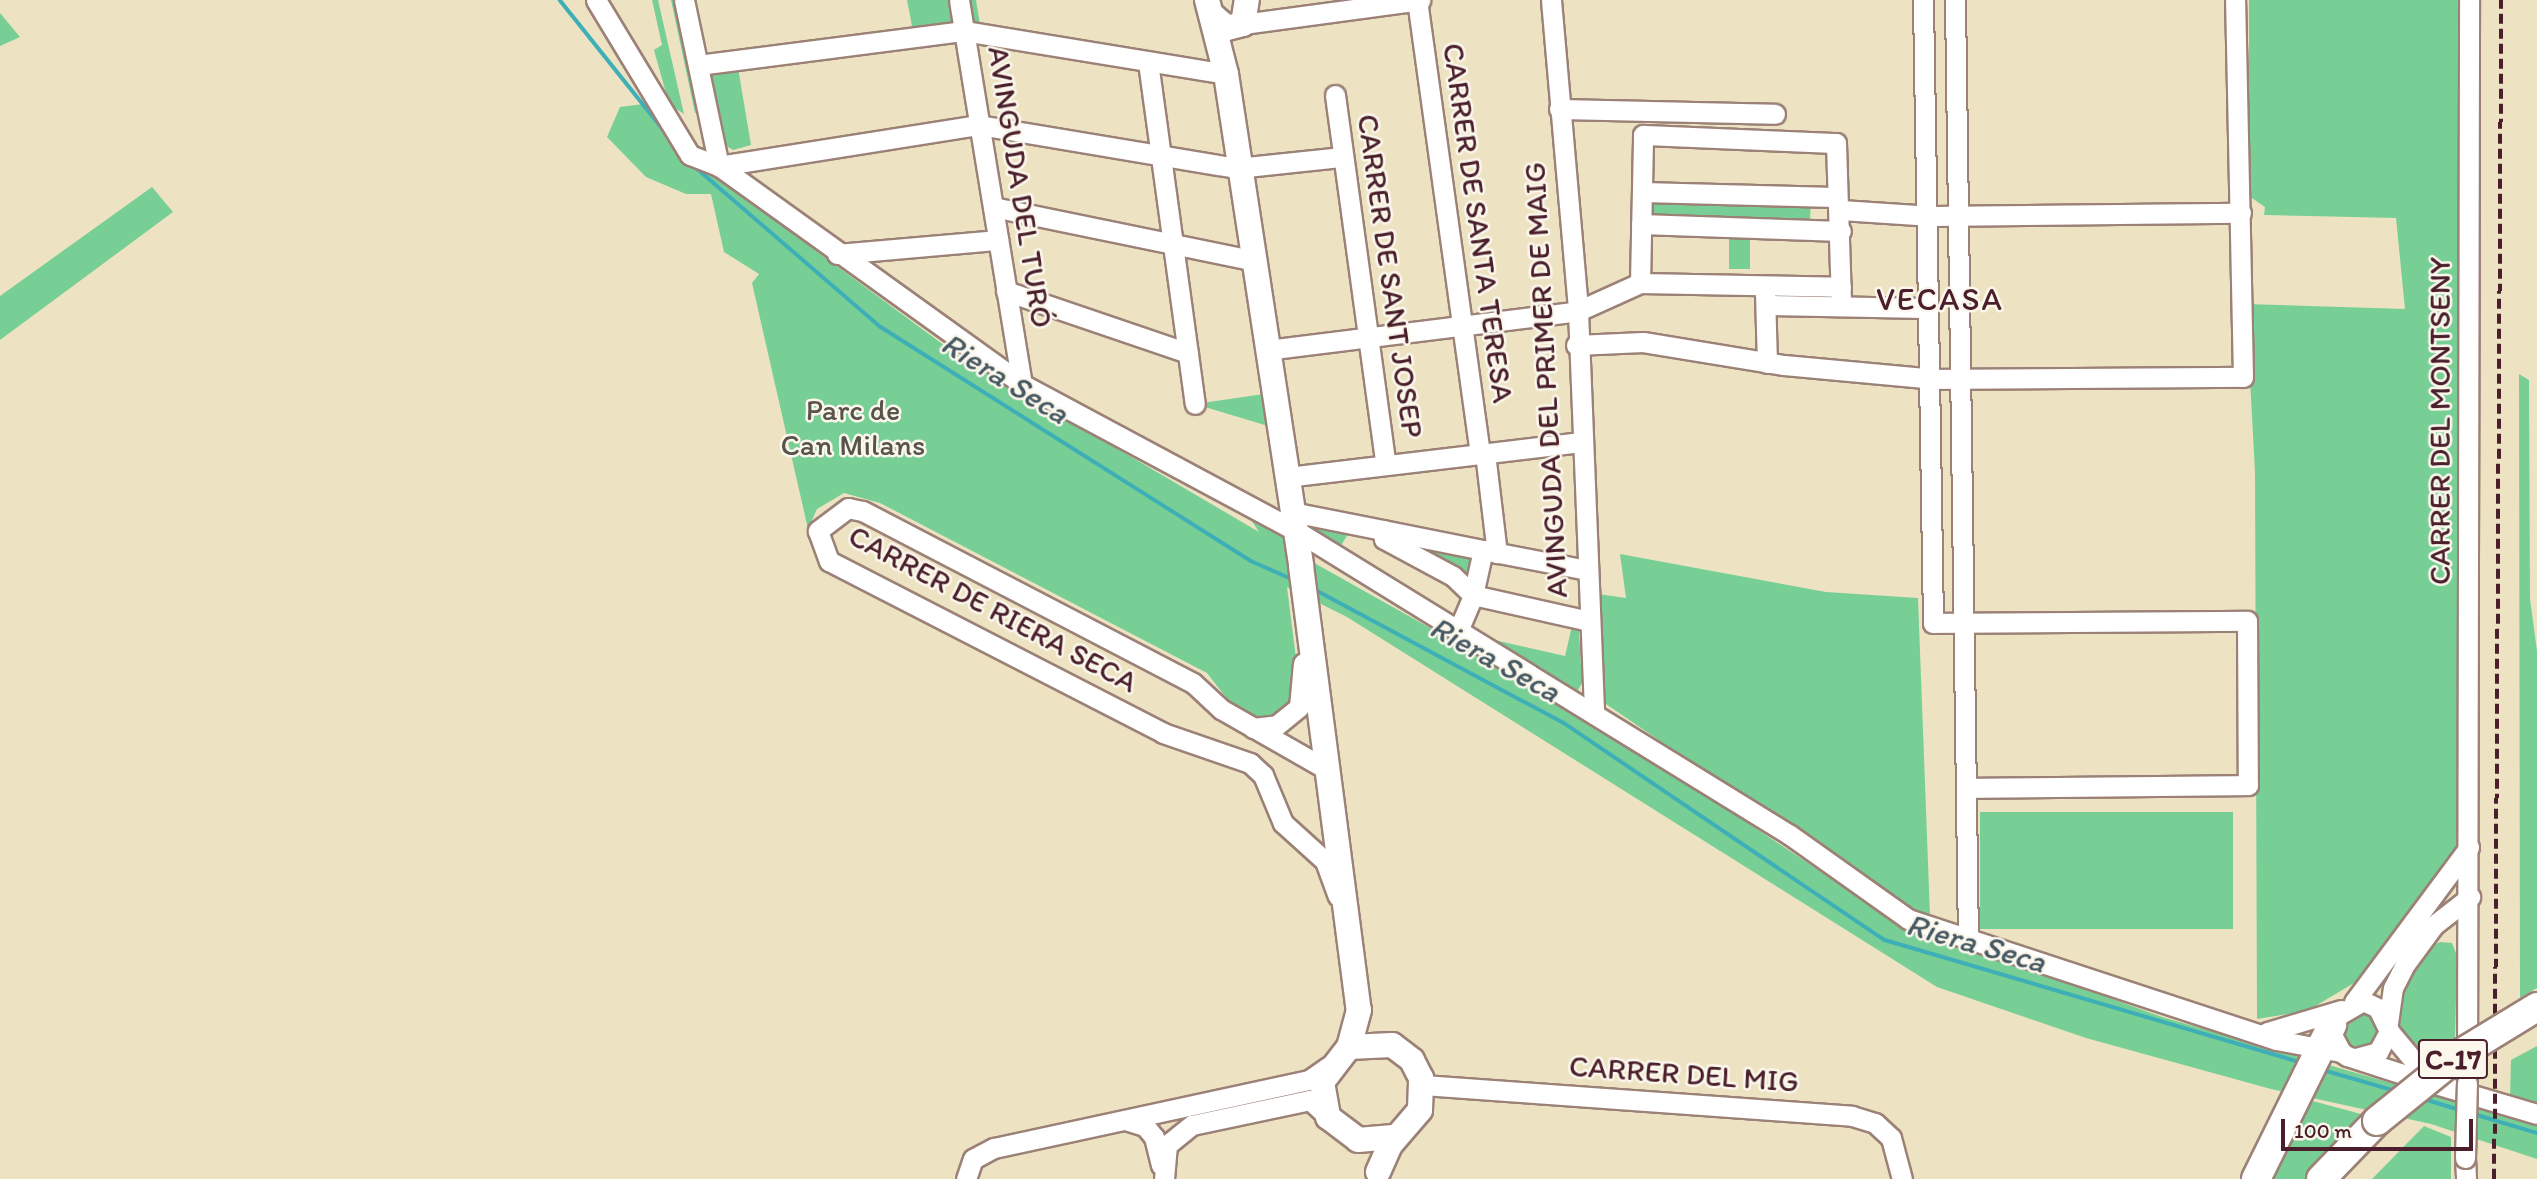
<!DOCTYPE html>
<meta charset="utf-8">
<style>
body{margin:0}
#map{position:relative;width:2537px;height:1179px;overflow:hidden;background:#ede3c3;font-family:Itim,sans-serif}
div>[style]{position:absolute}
.green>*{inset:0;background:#77cf95;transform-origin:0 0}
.stream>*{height:3.5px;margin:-1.75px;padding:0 1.75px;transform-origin:1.75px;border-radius:1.75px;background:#3fafb7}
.roads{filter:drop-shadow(2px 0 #9c8177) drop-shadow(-2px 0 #9c8177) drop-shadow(0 2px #9c8177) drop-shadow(0 -2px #9c8177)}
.minor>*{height:19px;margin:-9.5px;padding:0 9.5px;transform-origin:9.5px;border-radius:9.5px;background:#fff}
.major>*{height:24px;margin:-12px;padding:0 12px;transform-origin:12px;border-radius:12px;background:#fff}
.highway>*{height:28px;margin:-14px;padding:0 14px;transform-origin:14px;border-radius:14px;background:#fff}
.rail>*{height:3.5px;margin-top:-1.75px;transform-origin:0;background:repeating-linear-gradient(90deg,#4a1f2b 0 10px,transparent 0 15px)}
.bridges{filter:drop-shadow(2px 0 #9c8177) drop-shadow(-2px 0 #9c8177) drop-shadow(0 2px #9c8177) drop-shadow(0 -2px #9c8177)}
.minor-bridge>*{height:19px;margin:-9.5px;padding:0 9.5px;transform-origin:9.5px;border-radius:9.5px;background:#fff}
.highway-bridge>*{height:28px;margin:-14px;padding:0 14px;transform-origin:14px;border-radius:14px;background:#fff}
span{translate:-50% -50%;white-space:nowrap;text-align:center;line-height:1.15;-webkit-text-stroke:5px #fbf7ec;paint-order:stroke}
.shield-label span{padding:2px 5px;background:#fbf7ec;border:2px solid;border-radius:5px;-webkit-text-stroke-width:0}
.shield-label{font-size:28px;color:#4a1f2b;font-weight:700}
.street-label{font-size:30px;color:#4a1f2b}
.park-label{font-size:30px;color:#58544b}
.neighbourhood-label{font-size:32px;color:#4a1f2b;letter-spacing:2px}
.water-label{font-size:32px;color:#465963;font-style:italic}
.scale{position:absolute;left:2281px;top:1119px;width:192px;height:32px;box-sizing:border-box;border:4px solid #4a1f2b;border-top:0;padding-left:9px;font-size:21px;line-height:24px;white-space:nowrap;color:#4a1f2b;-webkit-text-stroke:5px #fbf7ec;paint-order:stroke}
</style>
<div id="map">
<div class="green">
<i style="clip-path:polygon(652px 0,658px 0,684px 114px,669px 104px,654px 50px,662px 45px)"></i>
<i style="clip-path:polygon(671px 0,674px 0,699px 113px,695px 113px)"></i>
<i style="clip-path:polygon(907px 0,976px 0,980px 24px,913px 31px)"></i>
<i style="clip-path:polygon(2249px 0,2460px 0,2466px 836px,2354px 983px,2307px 1011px,2257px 1019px,2255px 472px,2246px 304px,2405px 309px,2396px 218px,2264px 215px,2265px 207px,2249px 196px)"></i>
<i style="clip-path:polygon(0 13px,20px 37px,0 46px)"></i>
<i style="clip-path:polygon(738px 68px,751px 145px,733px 150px,723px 144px,707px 71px)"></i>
<i style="clip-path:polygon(652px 103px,690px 158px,956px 354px,1259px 532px,1246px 512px,1271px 525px,1283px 534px,1284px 546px,1594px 720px,1890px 918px,2162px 1017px,2537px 1125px,2537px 1159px,2431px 1124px,2271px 1089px,2086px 1038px,1937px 987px,1347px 617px,1287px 587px,1299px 682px,1296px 700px,1266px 723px,1234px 708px,1207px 673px,880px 503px,844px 493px,817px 509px,808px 529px,752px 283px,759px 274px,724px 252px,711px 194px,686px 194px,646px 177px,607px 137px,620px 107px)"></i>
<i style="clip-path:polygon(152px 187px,173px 212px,0 340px,0 296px)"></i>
<i style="left:1642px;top:192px;width:169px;height:32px;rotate:2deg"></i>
<i style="left:1729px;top:236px;width:21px;height:33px"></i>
<i style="clip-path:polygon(2519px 374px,2529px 380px,2530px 599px,2537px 651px,2537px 988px,2520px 998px)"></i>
<i style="clip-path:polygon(1264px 394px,1268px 426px,1195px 404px)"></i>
<i style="clip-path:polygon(1309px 515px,1354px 524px,1339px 549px,1312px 535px)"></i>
<i style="clip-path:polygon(1384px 539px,1483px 550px,1473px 595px)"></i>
<i style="clip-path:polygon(1620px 554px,1826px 592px,1918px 598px,1930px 916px,1907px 910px,1606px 704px,1598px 594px,1626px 598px)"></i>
<i style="clip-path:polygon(1572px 626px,1579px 630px,1582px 683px,1573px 699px,1477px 636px,1565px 656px)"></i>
<i style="left:2233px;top:812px;width:117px;height:253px;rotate:90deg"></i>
<i style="clip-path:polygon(2440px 942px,2452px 943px,2457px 956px,2455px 1039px,2420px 1060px,2400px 1025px,2400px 989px,2429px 947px)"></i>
<i style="clip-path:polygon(2356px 1008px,2376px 1013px,2380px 1040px,2356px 1051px,2344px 1043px,2340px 1023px)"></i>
<i style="clip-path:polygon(2537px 1046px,2537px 1104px,2510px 1097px,2511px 1060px)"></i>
<i style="clip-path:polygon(2309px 1100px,2361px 1114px,2305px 1179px,2271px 1179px)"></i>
<i style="clip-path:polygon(2424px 1126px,2451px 1137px,2451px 1179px,2372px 1179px)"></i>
</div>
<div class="stream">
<i style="left:560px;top:0;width:170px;rotate:51.4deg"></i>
<i style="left:693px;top:165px;width:248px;rotate:40.8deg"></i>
<i style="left:881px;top:327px;width:438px;rotate:32.3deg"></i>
<i style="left:1251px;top:561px;width:45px;rotate:23.7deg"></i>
<i style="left:1312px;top:588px;width:286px;rotate:28.2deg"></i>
<i style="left:1564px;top:723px;width:387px;rotate:34.1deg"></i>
<i style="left:1885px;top:940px;width:435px;rotate:16.4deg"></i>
<i style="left:2323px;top:1070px;width:76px;rotate:16deg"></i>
<i style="left:2424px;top:1099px;width:38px;rotate:17deg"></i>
<i style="left:2474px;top:1114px;width:66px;rotate:16.8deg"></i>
</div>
<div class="roads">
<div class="minor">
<i style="left:596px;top:0;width:181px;rotate:58.8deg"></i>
<i style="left:690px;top:155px;width:31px;rotate:21deg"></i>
<i style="left:719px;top:166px;width:373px;rotate:35.7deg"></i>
<i style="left:1022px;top:384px;width:315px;rotate:28.2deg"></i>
<i style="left:1300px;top:533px;width:576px;rotate:31.65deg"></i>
<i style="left:1790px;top:835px;width:145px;rotate:35.4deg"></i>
<i style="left:1908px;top:919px;width:387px;rotate:18.2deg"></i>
<i style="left:2276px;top:1040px;width:66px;rotate:10.5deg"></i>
<i style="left:684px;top:0;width:170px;rotate:78.1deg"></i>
<i style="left:719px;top:166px;width:263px;rotate:-9deg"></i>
<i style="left:979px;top:125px;width:262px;rotate:9.5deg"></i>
<i style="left:1237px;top:168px;width:106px;rotate:-6deg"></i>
<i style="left:959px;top:0;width:389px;rotate:80.7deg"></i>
<i style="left:1417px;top:0;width:458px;rotate:82.1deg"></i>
<i style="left:1551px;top:0;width:312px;rotate:85deg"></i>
<i style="left:1578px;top:311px;width:403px;rotate:87.7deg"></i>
<i style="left:1923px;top:0;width:623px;rotate:89.08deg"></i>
<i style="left:1933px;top:623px;width:314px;rotate:-0.4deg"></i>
<i style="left:2247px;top:621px;width:164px;rotate:89.7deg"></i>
<i style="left:2248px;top:785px;width:282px;rotate:179.4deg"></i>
<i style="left:1955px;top:0;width:939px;rotate:89.21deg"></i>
<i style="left:1243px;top:24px;width:179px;rotate:-7.7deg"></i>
<i style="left:1148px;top:62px;width:345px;rotate:82.2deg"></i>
<i style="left:698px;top:65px;width:268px;rotate:-7.3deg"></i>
<i style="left:964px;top:31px;width:266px;rotate:9.3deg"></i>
<i style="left:1335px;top:95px;width:373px;rotate:82.2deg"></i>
<i style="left:1559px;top:109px;width:216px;rotate:1.3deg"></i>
<i style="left:1642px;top:192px;width:193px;rotate:1.5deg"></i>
<i style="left:993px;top:207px;width:264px;rotate:11.6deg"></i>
<i style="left:1841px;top:210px;width:91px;rotate:3.8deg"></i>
<i style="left:1932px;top:216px;width:309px;rotate:-0.6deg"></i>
<i style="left:1641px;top:224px;width:200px;rotate:2deg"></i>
<i style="left:837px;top:254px;width:162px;rotate:-5deg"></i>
<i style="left:1640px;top:283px;width:148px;rotate:-88.8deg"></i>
<i style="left:1643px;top:135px;width:193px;rotate:2.4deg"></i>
<i style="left:1836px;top:143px;width:163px;rotate:88.2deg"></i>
<i style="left:1006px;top:291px;width:192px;rotate:18.8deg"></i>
<i style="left:1765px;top:293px;width:70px;rotate:88.4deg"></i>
<i style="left:1766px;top:305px;width:161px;rotate:1.1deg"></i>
<i style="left:1576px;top:345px;width:67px;rotate:-2.6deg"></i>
<i style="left:1643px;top:342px;width:143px;rotate:9.3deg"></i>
<i style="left:1784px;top:365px;width:152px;rotate:5.3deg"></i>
<i style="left:1935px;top:379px;width:308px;rotate:-0.4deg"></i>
<i style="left:2243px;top:377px;width:377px;rotate:-91.2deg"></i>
<i style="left:1267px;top:350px;width:313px;rotate:-7.1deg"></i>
<i style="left:1578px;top:311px;width:68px;rotate:-24.3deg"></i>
<i style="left:1640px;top:283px;width:201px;rotate:1.1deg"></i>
<i style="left:1485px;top:453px;width:101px;rotate:83.2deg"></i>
<i style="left:1287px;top:477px;width:295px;rotate:-6.8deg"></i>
<i style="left:1292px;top:512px;width:93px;rotate:11.2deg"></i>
<i style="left:1483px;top:550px;width:106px;rotate:10.9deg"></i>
<i style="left:1473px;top:595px;width:119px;rotate:12.6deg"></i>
<i style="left:1458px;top:631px;width:39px;rotate:-67deg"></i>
<i style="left:1473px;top:595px;width:46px;rotate:-77.5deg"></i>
<i style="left:1483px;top:550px;width:102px;rotate:-168.7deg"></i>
<i style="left:1383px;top:530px;width:9px;rotate:84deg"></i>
<i style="left:1384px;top:539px;width:78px;rotate:28.2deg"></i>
<i style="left:1453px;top:576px;width:28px;rotate:44deg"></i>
<i style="left:1253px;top:728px;width:24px;rotate:-7deg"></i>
<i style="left:1277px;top:725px;width:28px;rotate:-39deg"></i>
<i style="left:1299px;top:707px;width:44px;rotate:-84.8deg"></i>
<i style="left:1326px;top:769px;width:121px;rotate:-150.3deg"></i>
<i style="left:1221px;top:709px;width:38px;rotate:-137deg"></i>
<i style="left:1193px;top:683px;width:373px;rotate:-152.5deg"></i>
<i style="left:862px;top:511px;width:14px;rotate:-168deg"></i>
<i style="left:848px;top:508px;width:38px;rotate:143deg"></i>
<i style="left:818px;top:531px;width:32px;rotate:70deg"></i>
<i style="left:829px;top:561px;width:376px;rotate:27.2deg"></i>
<i style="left:1163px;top:733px;width:92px;rotate:19deg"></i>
<i style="left:1250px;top:763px;width:18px;rotate:43deg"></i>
<i style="left:1263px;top:775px;width:52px;rotate:67.4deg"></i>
<i style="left:1283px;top:823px;width:57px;rotate:42.1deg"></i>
<i style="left:1325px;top:861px;width:37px;rotate:70deg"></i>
<i style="left:2354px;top:1002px;width:193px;rotate:-53.4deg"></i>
<i style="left:2388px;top:1023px;width:35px;rotate:-82deg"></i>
<i style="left:2393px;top:988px;width:28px;rotate:-63deg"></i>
<i style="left:2406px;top:963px;width:47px;rotate:-53.6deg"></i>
<i style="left:2434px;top:925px;width:46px;rotate:-37.9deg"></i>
<i style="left:2389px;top:1031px;width:61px;rotate:50.3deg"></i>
<i style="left:2267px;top:1032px;width:77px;rotate:-16.6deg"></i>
<i style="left:2356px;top:1058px;width:23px;rotate:-15deg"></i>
<i style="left:2378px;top:1052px;width:24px;rotate:-62deg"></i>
<i style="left:2389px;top:1031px;width:25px;rotate:-116deg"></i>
<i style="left:2378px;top:1008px;width:17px;rotate:-155deg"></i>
<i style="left:2363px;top:1001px;width:32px;rotate:150deg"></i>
<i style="left:2335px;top:1017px;width:16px;rotate:104deg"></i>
<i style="left:2331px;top:1033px;width:21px;rotate:62deg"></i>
<i style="left:2341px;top:1052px;width:7px;rotate:34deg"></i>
<i style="left:2347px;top:1056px;width:68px;rotate:17.9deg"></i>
<i style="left:2412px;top:1077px;width:130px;rotate:16.5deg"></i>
<i style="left:2467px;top:1083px;width:1083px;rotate:-89.89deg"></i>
<i style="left:1423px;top:1085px;width:430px;rotate:4.1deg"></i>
<i style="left:1852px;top:1116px;width:24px;rotate:17deg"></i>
<i style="left:1875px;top:1123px;width:22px;rotate:43deg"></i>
<i style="left:1891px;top:1138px;width:42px;rotate:75deg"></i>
<i style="left:1125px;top:1120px;width:21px;rotate:17deg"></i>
<i style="left:1145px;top:1126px;width:14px;rotate:51deg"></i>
<i style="left:1154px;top:1137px;width:29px;rotate:76deg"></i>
<i style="left:2465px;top:1158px;width:21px;rotate:87deg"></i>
<i style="left:966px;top:1179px;width:21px;rotate:-71deg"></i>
<i style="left:973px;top:1159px;width:24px;rotate:-28deg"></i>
<i style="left:994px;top:1148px;width:322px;rotate:-12.2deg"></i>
<i style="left:1309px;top:1080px;width:24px;rotate:-35deg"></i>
<i style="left:1164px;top:1179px;width:34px;rotate:-85deg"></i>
<i style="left:1167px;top:1145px;width:32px;rotate:-39deg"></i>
<i style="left:1192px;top:1125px;width:121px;rotate:-12deg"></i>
<i style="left:1310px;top:1100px;width:25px;rotate:43deg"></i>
</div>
<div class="major">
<i style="left:1207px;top:0;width:76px;rotate:75.6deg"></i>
<i style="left:1226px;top:74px;width:498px;rotate:81.3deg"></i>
<i style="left:1301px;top:566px;width:448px;rotate:82.6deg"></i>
<i style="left:1359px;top:1010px;width:38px;rotate:105deg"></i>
<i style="left:1211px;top:14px;width:21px;rotate:41deg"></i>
<i style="left:1227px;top:28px;width:16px;rotate:-14deg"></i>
<i style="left:1243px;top:24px;width:24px;rotate:-81deg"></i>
<i style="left:1378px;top:1172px;width:30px;rotate:-66deg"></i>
<i style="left:1390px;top:1145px;width:46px;rotate:-49.4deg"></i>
<i style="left:1420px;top:1110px;width:32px;rotate:-88deg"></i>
<i style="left:1421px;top:1078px;width:20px;rotate:-117deg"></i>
<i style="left:1412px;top:1060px;width:25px;rotate:-143deg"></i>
<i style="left:1392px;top:1045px;width:43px;rotate:177.3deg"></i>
<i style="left:1349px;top:1047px;width:44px;rotate:127.6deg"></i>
<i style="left:1322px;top:1082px;width:36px;rotate:80deg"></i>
<i style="left:1328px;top:1117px;width:38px;rotate:37deg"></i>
<i style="left:1358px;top:1140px;width:38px;rotate:-5deg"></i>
</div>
<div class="highway">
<i style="left:2256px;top:1179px;width:172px;rotate:-63.7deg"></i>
<i style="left:2321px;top:1179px;width:81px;rotate:-46deg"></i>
</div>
</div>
<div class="rail">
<i style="left:2494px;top:1179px;width:1179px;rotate:-89.66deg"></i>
</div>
<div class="bridges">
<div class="minor-bridge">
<i style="left:2465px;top:1158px;width:75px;rotate:-88.5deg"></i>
</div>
<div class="highway-bridge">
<i style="left:2377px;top:1121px;width:107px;rotate:-38.9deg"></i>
<i style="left:2460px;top:1054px;width:90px;rotate:-31.4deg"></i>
</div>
</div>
<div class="shield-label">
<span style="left:2453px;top:1059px">C-17</span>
</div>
<div class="street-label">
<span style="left:1020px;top:187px;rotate:81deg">AVINGUDA DEL TURÓ</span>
<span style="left:1478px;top:223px;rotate:82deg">CARRER DE SANTA TERESA</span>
<span style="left:1390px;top:276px;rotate:82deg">CARRER DE SANT JOSEP</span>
<span style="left:1546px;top:380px;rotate:-93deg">AVINGUDA DEL PRIMER DE MAIG</span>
<span style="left:2440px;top:421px;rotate:-90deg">CARRER DEL MONTSENY</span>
<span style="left:993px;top:609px;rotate:28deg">CARRER DE RIERA SECA</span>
<span style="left:1684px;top:1074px;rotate:4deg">CARRER DEL MIG</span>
</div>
<div class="park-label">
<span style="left:853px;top:427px">Parc de<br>Can Milans</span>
</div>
<div class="neighbourhood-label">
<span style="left:1940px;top:299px">VECASA</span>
</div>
<div class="water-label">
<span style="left:1005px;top:378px;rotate:32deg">Riera Seca</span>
<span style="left:1495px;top:659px;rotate:29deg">Riera Seca</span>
<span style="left:1976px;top:943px;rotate:16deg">Riera Seca</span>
</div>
<div class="scale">100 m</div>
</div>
